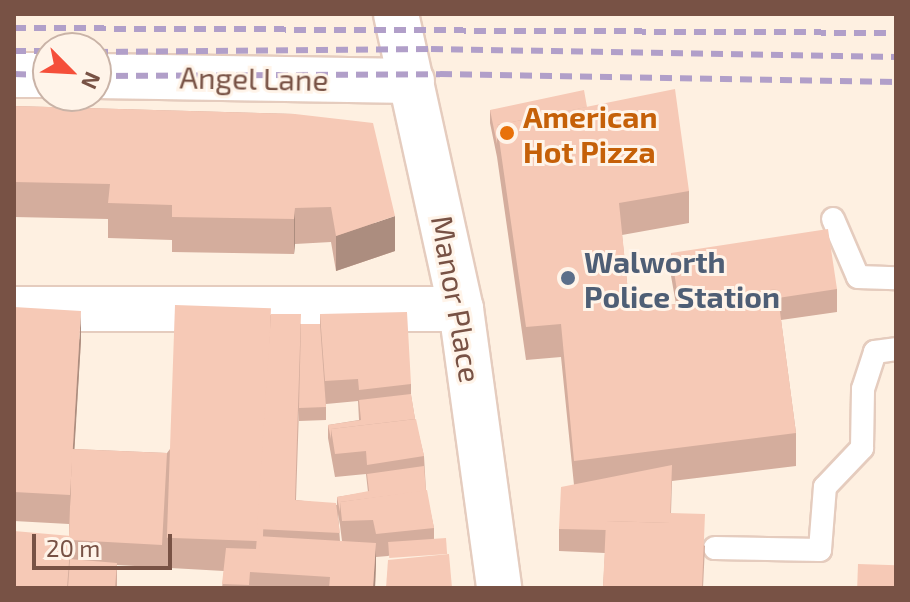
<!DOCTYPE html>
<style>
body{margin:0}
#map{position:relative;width:910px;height:602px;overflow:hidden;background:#fef0e1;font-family:"Exo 2",sans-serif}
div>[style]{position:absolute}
.roads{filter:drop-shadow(2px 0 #e5ccbe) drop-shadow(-2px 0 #e5ccbe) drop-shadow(0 2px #e5ccbe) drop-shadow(0 -2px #e5ccbe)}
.service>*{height:22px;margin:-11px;padding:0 11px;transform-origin:11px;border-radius:11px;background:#fff}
.minor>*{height:44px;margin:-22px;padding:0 22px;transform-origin:22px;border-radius:22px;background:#fff}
.rail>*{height:6px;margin-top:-3px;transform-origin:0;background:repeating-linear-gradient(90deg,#b19fc9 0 12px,transparent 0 20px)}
.wall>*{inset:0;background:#d4ad9d}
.shaded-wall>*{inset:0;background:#ac8d7f}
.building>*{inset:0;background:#f6c9b6;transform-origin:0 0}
.dots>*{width:22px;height:22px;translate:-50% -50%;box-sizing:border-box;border:4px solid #fff4e9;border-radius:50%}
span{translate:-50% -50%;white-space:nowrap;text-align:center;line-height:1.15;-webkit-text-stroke:6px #fff4e9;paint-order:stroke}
.street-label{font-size:30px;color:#785245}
.food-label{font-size:30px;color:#c56008;font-weight:700}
.left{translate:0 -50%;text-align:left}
.service-label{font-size:30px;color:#4e5e75;font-weight:700}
.frame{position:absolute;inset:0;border:16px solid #785245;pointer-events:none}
.north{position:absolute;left:32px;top:32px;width:80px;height:80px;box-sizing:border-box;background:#fff4e9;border:2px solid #c9b3a7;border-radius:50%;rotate:114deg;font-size:22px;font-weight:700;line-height:32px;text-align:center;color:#785245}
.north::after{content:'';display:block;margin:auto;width:28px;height:36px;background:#f54f3a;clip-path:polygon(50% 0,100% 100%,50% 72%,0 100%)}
.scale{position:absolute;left:32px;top:534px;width:140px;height:36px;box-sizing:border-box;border:4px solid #785245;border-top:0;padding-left:10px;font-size:24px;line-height:28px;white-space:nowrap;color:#785245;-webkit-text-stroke:6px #fff4e9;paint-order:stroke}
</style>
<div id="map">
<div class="roads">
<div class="service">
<i style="left:833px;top:219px;width:63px;rotate:66.7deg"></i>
<i style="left:858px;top:277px;width:38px;rotate:2deg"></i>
<i style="left:715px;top:548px;width:105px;rotate:1.1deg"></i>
<i style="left:820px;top:550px;width:63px;rotate:-85.5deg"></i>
<i style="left:825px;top:487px;width:54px;rotate:-46.5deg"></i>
<i style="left:862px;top:448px;width:59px;rotate:-89deg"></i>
<i style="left:863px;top:389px;width:39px;rotate:-72deg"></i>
<i style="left:875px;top:352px;width:21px;rotate:-8deg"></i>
</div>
<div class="minor">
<i style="left:396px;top:14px;width:302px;rotate:77.6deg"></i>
<i style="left:461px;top:309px;width:282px;rotate:82.2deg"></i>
<i style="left:14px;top:75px;width:34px"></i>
<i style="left:96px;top:76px;width:316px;rotate:0.9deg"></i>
<i style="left:14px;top:309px;width:447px"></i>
</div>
</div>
<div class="rail">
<i style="left:14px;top:28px;width:882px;rotate:0.32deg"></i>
<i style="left:14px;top:51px;width:34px"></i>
<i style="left:96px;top:52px;width:335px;rotate:-0.5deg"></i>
<i style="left:431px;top:49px;width:465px;rotate:1deg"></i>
<i style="left:14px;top:74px;width:34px;rotate:2deg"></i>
<i style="left:96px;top:76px;width:344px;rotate:-0.3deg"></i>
<i style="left:440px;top:74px;width:456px;rotate:1deg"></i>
</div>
<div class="wall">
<i style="clip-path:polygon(14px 106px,295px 114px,395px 251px,336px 271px,331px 242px,295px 244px,294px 254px,172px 252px,172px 240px,108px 238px,108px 219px,14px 217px)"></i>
<i style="clip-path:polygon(587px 107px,689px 191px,689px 223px,622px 235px,630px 311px,676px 304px,671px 276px,671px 253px,837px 289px,837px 312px,781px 320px,796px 433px,796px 466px,672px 481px,671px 513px,705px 546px,703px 588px,603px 588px,605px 553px,559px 551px,559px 529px,574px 485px,561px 357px,526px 360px,497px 157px,490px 123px,490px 110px)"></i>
<i style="clip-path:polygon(evenodd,14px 307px,81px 340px,74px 449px,167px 453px,271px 314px,301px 324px,320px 324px,320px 314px,411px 384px,411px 395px,415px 419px,424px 456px,426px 491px,434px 528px,434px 539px,388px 556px,376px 557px,376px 555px,375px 588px,222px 588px,224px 571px,117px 565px,117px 588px,14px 588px,69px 536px,69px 524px,14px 521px,14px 307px,358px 401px,359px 420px,328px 425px,328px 438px,335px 477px,366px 474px,368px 492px,337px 497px,337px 505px,296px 500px,299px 410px,299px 421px,326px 420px,326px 404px,358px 401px,14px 307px,338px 514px,340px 525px,342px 541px,340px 541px,338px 514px)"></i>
</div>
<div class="shaded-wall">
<i style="clip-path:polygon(295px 208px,295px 244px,294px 254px,294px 219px)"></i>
<i style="clip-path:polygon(395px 216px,395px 251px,336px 271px,336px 236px)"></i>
<i style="clip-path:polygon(81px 311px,81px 340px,70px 524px,70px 495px)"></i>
<i style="clip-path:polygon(376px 543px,376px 565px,375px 588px,373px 588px)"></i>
</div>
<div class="building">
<i style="clip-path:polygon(675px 89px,689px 191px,619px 203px,630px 311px,777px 289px,796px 433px,574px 461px,561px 324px,526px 327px,497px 125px)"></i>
<i style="clip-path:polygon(584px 90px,587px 107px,497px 125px,497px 144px,490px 110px)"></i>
<i style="clip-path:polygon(14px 106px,295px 114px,373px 123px,395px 216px,336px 236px,331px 207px,295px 208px,294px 219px,172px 217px,172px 205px,108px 203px,110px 184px,14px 182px)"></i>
<i style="clip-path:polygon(828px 229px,837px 289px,778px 298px,777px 289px,679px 303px,671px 253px)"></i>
<i style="left:175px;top:305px;width:96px;height:233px;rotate:2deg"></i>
<i style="clip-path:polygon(14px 307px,81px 311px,70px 495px,14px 492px)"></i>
<i style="clip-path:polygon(407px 312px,411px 384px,359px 390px,358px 379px,325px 381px,320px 314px)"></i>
<i style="clip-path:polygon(271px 314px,301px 314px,295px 500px,336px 503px,340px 533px,257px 529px)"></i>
<i style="clip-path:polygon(301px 324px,320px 324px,326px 407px,299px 408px)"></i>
<i style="clip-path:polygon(411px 394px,415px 419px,331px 429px,331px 439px,328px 425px,361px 420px,359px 400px)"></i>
<i style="clip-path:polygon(416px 419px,424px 456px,367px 465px,366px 451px,335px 454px,331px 429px)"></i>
<i style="clip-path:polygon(72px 449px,167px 453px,162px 545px,71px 540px,71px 536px,69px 536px)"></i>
<i style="clip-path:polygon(672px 465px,670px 523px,606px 521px,606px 530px,559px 529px,561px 487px)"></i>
<i style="clip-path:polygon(424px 466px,426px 491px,340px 502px,340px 512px,337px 497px,369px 491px,367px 474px)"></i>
<i style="clip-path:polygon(427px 490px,434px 528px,376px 534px,373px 520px,342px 521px,340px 502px)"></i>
<i style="clip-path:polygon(670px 513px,705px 514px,702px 588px,603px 588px,606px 521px,670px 523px)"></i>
<i style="clip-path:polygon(14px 531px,71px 536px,67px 588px,14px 588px)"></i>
<i style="clip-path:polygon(257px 536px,376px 543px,373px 588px,329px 588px,330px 577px,250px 572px,249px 585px,222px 584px,226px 548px,256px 549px)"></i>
<i style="left:446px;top:538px;width:16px;height:58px;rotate:86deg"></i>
<i style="clip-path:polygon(449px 554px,452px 588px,386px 588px,388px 560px)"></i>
<i style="clip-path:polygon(70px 559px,117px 563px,115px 588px,68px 588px)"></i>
<i style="left:858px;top:564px;width:38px;height:24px;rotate:2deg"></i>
</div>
<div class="dots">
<i style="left:507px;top:133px;background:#e8710a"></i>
<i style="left:568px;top:278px;background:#5c6f8a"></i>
</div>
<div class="street-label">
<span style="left:254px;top:78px;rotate:1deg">Angel Lane</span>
<span style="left:457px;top:299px;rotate:80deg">Manor Place</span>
</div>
<div class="food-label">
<span class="left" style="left:523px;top:133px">American<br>Hot Pizza</span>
</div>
<div class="service-label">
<span class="left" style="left:584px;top:278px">Walworth<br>Police Station</span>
</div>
<div class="frame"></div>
<div class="north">N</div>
<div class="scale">20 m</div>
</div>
